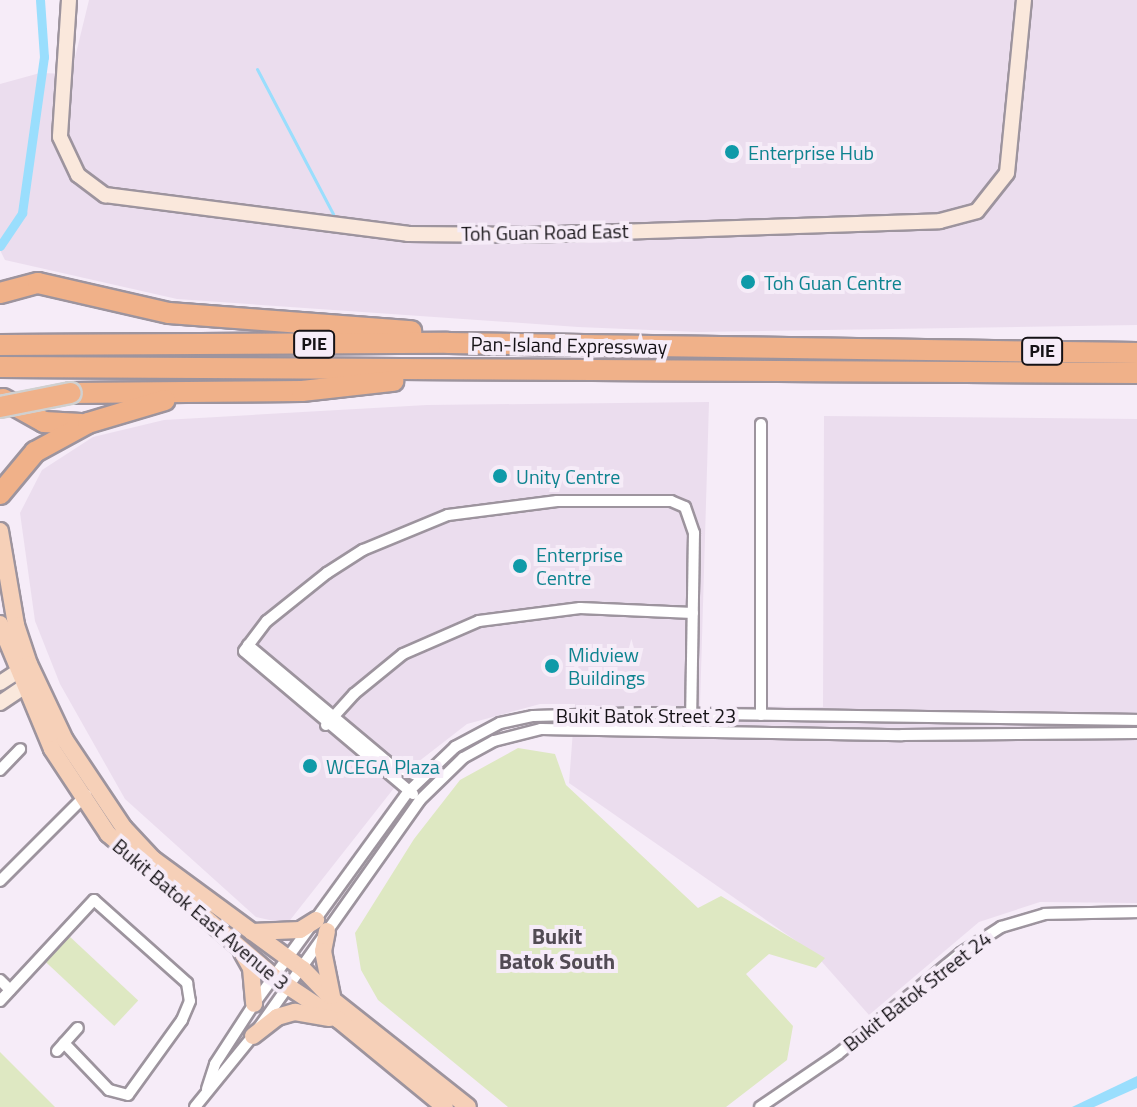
<!DOCTYPE html>
<style>
body{margin:0}
#map{position:relative;width:1137px;height:1107px;overflow:hidden;background:#f6ecf8;font-family:"Titillium Web",sans-serif}
div>[style]{position:absolute}
.built>*{inset:0;background:#ebddee}
.green>*{inset:0;background:#dee8c2;transform-origin:0 0}
.water>*{inset:0;background:#9adefd}
.stream>*{height:3px;margin:-1.5px;padding:0 1.5px;transform-origin:1.5px;border-radius:1.5px;background:#9adefd}
.canal>*{height:9px;margin:-4.5px;padding:0 4.5px;transform-origin:4.5px;border-radius:4.5px;background:#9adefd}
.roads{filter:drop-shadow(2px 0 #9d949e) drop-shadow(-2px 0 #9d949e) drop-shadow(0 2px #9d949e) drop-shadow(0 -2px #9d949e)}
.street>*{height:10px;margin:-5px;padding:0 5px;transform-origin:5px;border-radius:5px;background:#fff}
.secondary>*{height:14px;margin:-7px;padding:0 7px;transform-origin:7px;border-radius:7px;background:#fae8dc}
.primary>*{height:16px;margin:-8px;padding:0 8px;transform-origin:8px;border-radius:8px;background:#f6d0b8}
.highway>*{height:20px;margin:-10px;padding:0 10px;transform-origin:10px;border-radius:10px;background:#f0b189}
.bridges{filter:drop-shadow(2px 0 #d0d0d0) drop-shadow(-2px 0 #d0d0d0) drop-shadow(0 2px #d0d0d0) drop-shadow(0 -2px #d0d0d0)}
.highway-bridge>*{height:20px;margin:-10px;padding:0 10px;transform-origin:10px;border-radius:10px;background:#f0b189}
.dots>*{width:22px;height:22px;translate:-50% -50%;box-sizing:border-box;border:4px solid #f6ecf8;border-radius:50%}
span{translate:-50% -50%;white-space:nowrap;text-align:center;line-height:1.15;-webkit-text-stroke:8px #f6ecf8;paint-order:stroke}
.shield-label span{padding:2px 6px;background:#f6ecf8;border:2px solid;border-radius:6px;-webkit-text-stroke-width:0}
.shield-label{font-size:18px;color:#151216;font-weight:700}
.culture-label{font-size:20px;color:#0d838f}
.left{translate:0 -50%;text-align:left}
.street-label{font-size:20px;color:#151216}
.neighbourhood-label{font-size:22px;color:#524b54;font-weight:700}
</style>
<div id="map">
<div class="built">
<i style="clip-path:polygon(89px 0,1137px 0,1137px 325px,698px 332px,578px 327px,177px 299px,5px 260px,0 250px,0 84px,40px 73px,71px 74px)"></i>
<i style="clip-path:polygon(709px 402px,700px 706px,823px 707px,824px 416px,1137px 419px,1137px 903px,1040px 902px,979px 922px,869px 1015px,815px 954px,569px 783px,575px 704px,540px 704px,467px 724px,409px 769px,287px 924px,256px 917px,125px 799px,60px 684px,35px 621px,20px 513px,42px 470px,93px 437px,164px 420px,427px 405px)"></i>
</div>
<div class="green">
<i style="clip-path:polygon(518px 748px,555px 754px,566px 785px,698px 908px,721px 896px,825px 958px,816px 968px,769px 954px,746px 974px,793px 1026px,787px 1060px,726px 1107px,508px 1107px,378px 1000px,361px 970px,355px 933px,414px 839px,460px 780px)"></i>
<i style="left:68px;top:935px;width:96px;height:35px;rotate:43deg"></i>
<i style="clip-path:polygon(0 1052px,55px 1107px,0 1107px)"></i>
</div>
<div class="water">
<i style="clip-path:polygon(1137px 1076px,1137px 1088px,1094px 1107px,1072px 1107px)"></i>
</div>
<div class="stream">
<i style="left:257px;top:69px;width:164px;rotate:62.3deg"></i>
</div>
<div class="canal">
<i style="left:0;top:246px;width:40px;rotate:-56deg"></i>
<i style="left:22px;top:213px;width:158px;rotate:-82deg"></i>
<i style="left:44px;top:57px;width:57px;rotate:-94deg"></i>
</div>
<div class="roads">
<div class="street">
<i style="left:248px;top:645px;width:187px;rotate:40deg"></i>
<i style="left:391px;top:765px;width:32px;rotate:22deg"></i>
<i style="left:761px;top:715px;width:291px;rotate:-90deg"></i>
<i style="left:326px;top:725px;width:42px;rotate:-47.9deg"></i>
<i style="left:354px;top:694px;width:63px;rotate:-39.2deg"></i>
<i style="left:403px;top:654px;width:83px;rotate:-23.5deg"></i>
<i style="left:479px;top:621px;width:102px;rotate:-7.3deg"></i>
<i style="left:580px;top:608px;width:113px;rotate:2.5deg"></i>
<i style="left:0;top:770px;width:29px;rotate:-46deg"></i>
<i style="left:413px;top:794px;width:221px;rotate:-139.8deg"></i>
<i style="left:244px;top:651px;width:38px;rotate:-53deg"></i>
<i style="left:267px;top:621px;width:77px;rotate:-38.7deg"></i>
<i style="left:327px;top:573px;width:43px;rotate:-32.6deg"></i>
<i style="left:363px;top:550px;width:92px;rotate:-22.4deg"></i>
<i style="left:448px;top:515px;width:110px;rotate:-7.3deg"></i>
<i style="left:557px;top:501px;width:114px"></i>
<i style="left:671px;top:501px;width:15px;rotate:23deg"></i>
<i style="left:685px;top:507px;width:28px;rotate:71deg"></i>
<i style="left:694px;top:533px;width:198px;rotate:90.9deg"></i>
<i style="left:0;top:881px;width:122px;rotate:-45deg"></i>
<i style="left:0;top:980px;width:14px;rotate:45deg"></i>
<i style="left:0;top:1001px;width:138px;rotate:-47.1deg"></i>
<i style="left:94px;top:900px;width:125px;rotate:41.7deg"></i>
<i style="left:187px;top:983px;width:18px;rotate:81deg"></i>
<i style="left:190px;top:1001px;width:21px;rotate:113deg"></i>
<i style="left:182px;top:1020px;width:92px;rotate:125.8deg"></i>
<i style="left:128px;top:1095px;width:20px;rotate:-165deg"></i>
<i style="left:109px;top:1090px;width:65px;rotate:-133.8deg"></i>
<i style="left:57px;top:1051px;width:31px;rotate:-48deg"></i>
<i style="left:207px;top:1089px;width:26px;rotate:-72deg"></i>
<i style="left:215px;top:1064px;width:72px;rotate:-57deg"></i>
<i style="left:254px;top:1004px;width:263px;rotate:-54deg"></i>
<i style="left:409px;top:791px;width:64px;rotate:-43.7deg"></i>
<i style="left:455px;top:747px;width:51px;rotate:-28.1deg"></i>
<i style="left:500px;top:723px;width:34px;rotate:-12deg"></i>
<i style="left:533px;top:716px;width:116px;rotate:-1.5deg"></i>
<i style="left:649px;top:713px;width:488px;rotate:0.8deg"></i>
<i style="left:195px;top:1107px;width:92px;rotate:-50.8deg"></i>
<i style="left:253px;top:1036px;width:289px;rotate:-54.7deg"></i>
<i style="left:420px;top:800px;width:60px;rotate:-44.3deg"></i>
<i style="left:463px;top:758px;width:35px;rotate:-29deg"></i>
<i style="left:494px;top:741px;width:49px;rotate:-14.3deg"></i>
<i style="left:541px;top:729px;width:361px;rotate:1deg"></i>
<i style="left:902px;top:735px;width:235px;rotate:-0.5deg"></i>
<i style="left:760px;top:1107px;width:94px;rotate:-34.2deg"></i>
<i style="left:838px;top:1054px;width:159px;rotate:-39.4deg"></i>
<i style="left:961px;top:953px;width:48px;rotate:-33deg"></i>
<i style="left:1001px;top:927px;width:46px;rotate:-16.5deg"></i>
<i style="left:1045px;top:914px;width:92px;rotate:-1.2deg"></i>
</div>
<div class="secondary">
<i style="left:69px;top:0;width:137px;rotate:93.8deg"></i>
<i style="left:60px;top:137px;width:42px;rotate:64.7deg"></i>
<i style="left:78px;top:175px;width:34px;rotate:37deg"></i>
<i style="left:105px;top:195px;width:305px;rotate:7.3deg"></i>
<i style="left:408px;top:234px;width:119px;rotate:0.5deg"></i>
<i style="left:527px;top:235px;width:413px;rotate:-1.9deg"></i>
<i style="left:940px;top:221px;width:38px;rotate:-15deg"></i>
<i style="left:977px;top:211px;width:48px;rotate:-51.7deg"></i>
<i style="left:1007px;top:173px;width:174px;rotate:-84.4deg"></i>
<i style="left:0;top:683px;width:35px;rotate:-33deg"></i>
<i style="left:0;top:703px;width:40px;rotate:-34deg"></i>
</div>
<div class="primary">
<i style="left:0;top:531px;width:95px;rotate:80.3deg"></i>
<i style="left:16px;top:625px;width:41px;rotate:71.6deg"></i>
<i style="left:29px;top:664px;width:84px;rotate:64.7deg"></i>
<i style="left:65px;top:740px;width:106px;rotate:56.2deg"></i>
<i style="left:124px;top:828px;width:42px;rotate:46.9deg"></i>
<i style="left:153px;top:859px;width:186px;rotate:36.3deg"></i>
<i style="left:303px;top:969px;width:43px;rotate:45.9deg"></i>
<i style="left:333px;top:1000px;width:172px;rotate:38.4deg"></i>
<i style="left:0;top:624px;width:135px;rotate:67.4deg"></i>
<i style="left:52px;top:749px;width:102px;rotate:56.6deg"></i>
<i style="left:108px;top:834px;width:219px;rotate:40.7deg"></i>
<i style="left:274px;top:977px;width:78px;rotate:33.5deg"></i>
<i style="left:339px;top:1020px;width:137px;rotate:39.4deg"></i>
<i style="left:327px;top:931px;width:20px;rotate:101deg"></i>
<i style="left:323px;top:951px;width:46px;rotate:78.7deg"></i>
<i style="left:252px;top:932px;width:48px;rotate:-2.4deg"></i>
<i style="left:300px;top:930px;width:19px;rotate:-32deg"></i>
<i style="left:242px;top:952px;width:18px;rotate:61deg"></i>
<i style="left:251px;top:968px;width:36px;rotate:85deg"></i>
<i style="left:253px;top:1036px;width:31px;rotate:-38deg"></i>
<i style="left:277px;top:1017px;width:19px;rotate:-16deg"></i>
<i style="left:295px;top:1012px;width:35px;rotate:10deg"></i>
</div>
<div class="highway">
<i style="left:0;top:293px;width:39px;rotate:-15deg"></i>
<i style="left:38px;top:283px;width:134px;rotate:12.9deg"></i>
<i style="left:169px;top:313px;width:243px;rotate:4.3deg"></i>
<i style="left:0;top:345px;width:448px;rotate:-0.3deg"></i>
<i style="left:448px;top:343px;width:689px;rotate:0.83deg"></i>
<i style="left:0;top:367px;width:1137px;rotate:0.3deg"></i>
<i style="left:71px;top:393px;width:231px;rotate:-0.5deg"></i>
<i style="left:302px;top:391px;width:92px;rotate:-6.3deg"></i>
<i style="left:3px;top:399px;width:47px;rotate:29.3deg"></i>
<i style="left:44px;top:422px;width:37px;rotate:3deg"></i>
<i style="left:0;top:494px;width:55px;rotate:-50.2deg"></i>
<i style="left:35px;top:452px;width:60px;rotate:-28.7deg"></i>
<i style="left:88px;top:423px;width:80px;rotate:-16.6deg"></i>
</div>
</div>
<div class="bridges">
<div class="highway-bridge">
<i style="left:0;top:407px;width:72px;rotate:-11.2deg"></i>
</div>
</div>
<div class="dots">
<i style="left:732px;top:152px;background:#0f9aa8"></i>
<i style="left:748px;top:282px;background:#0f9aa8"></i>
<i style="left:500px;top:476px;background:#0f9aa8"></i>
<i style="left:520px;top:566px;background:#0f9aa8"></i>
<i style="left:552px;top:666px;background:#0f9aa8"></i>
<i style="left:310px;top:766px;background:#0f9aa8"></i>
</div>
<div class="shield-label">
<span style="left:314px;top:344px">PIE</span>
<span style="left:1042px;top:351px">PIE</span>
</div>
<div class="culture-label">
<span class="left" style="left:748px;top:152px">Enterprise Hub</span>
<span class="left" style="left:764px;top:282px">Toh Guan Centre</span>
<span class="left" style="left:516px;top:476px">Unity Centre</span>
<span class="left" style="left:536px;top:566px">Enterprise<br>Centre</span>
<span class="left" style="left:568px;top:666px">Midview<br>Buildings</span>
<span class="left" style="left:326px;top:766px">WCEGA Plaza</span>
</div>
<div class="street-label">
<span style="left:545px;top:232px;rotate:-1deg">Toh Guan Road East</span>
<span style="left:569px;top:345px;rotate:1deg">Pan-Island Expressway</span>
<span style="left:646px;top:715px">Bukit Batok Street 23</span>
<span style="left:201px;top:914px;rotate:40deg">Bukit Batok East Avenue 3</span>
<span style="left:917px;top:991px;rotate:-38deg">Bukit Batok Street 24</span>
</div>
<div class="neighbourhood-label">
<span style="left:557px;top:949px">Bukit<br>Batok South</span>
</div>
</div>
